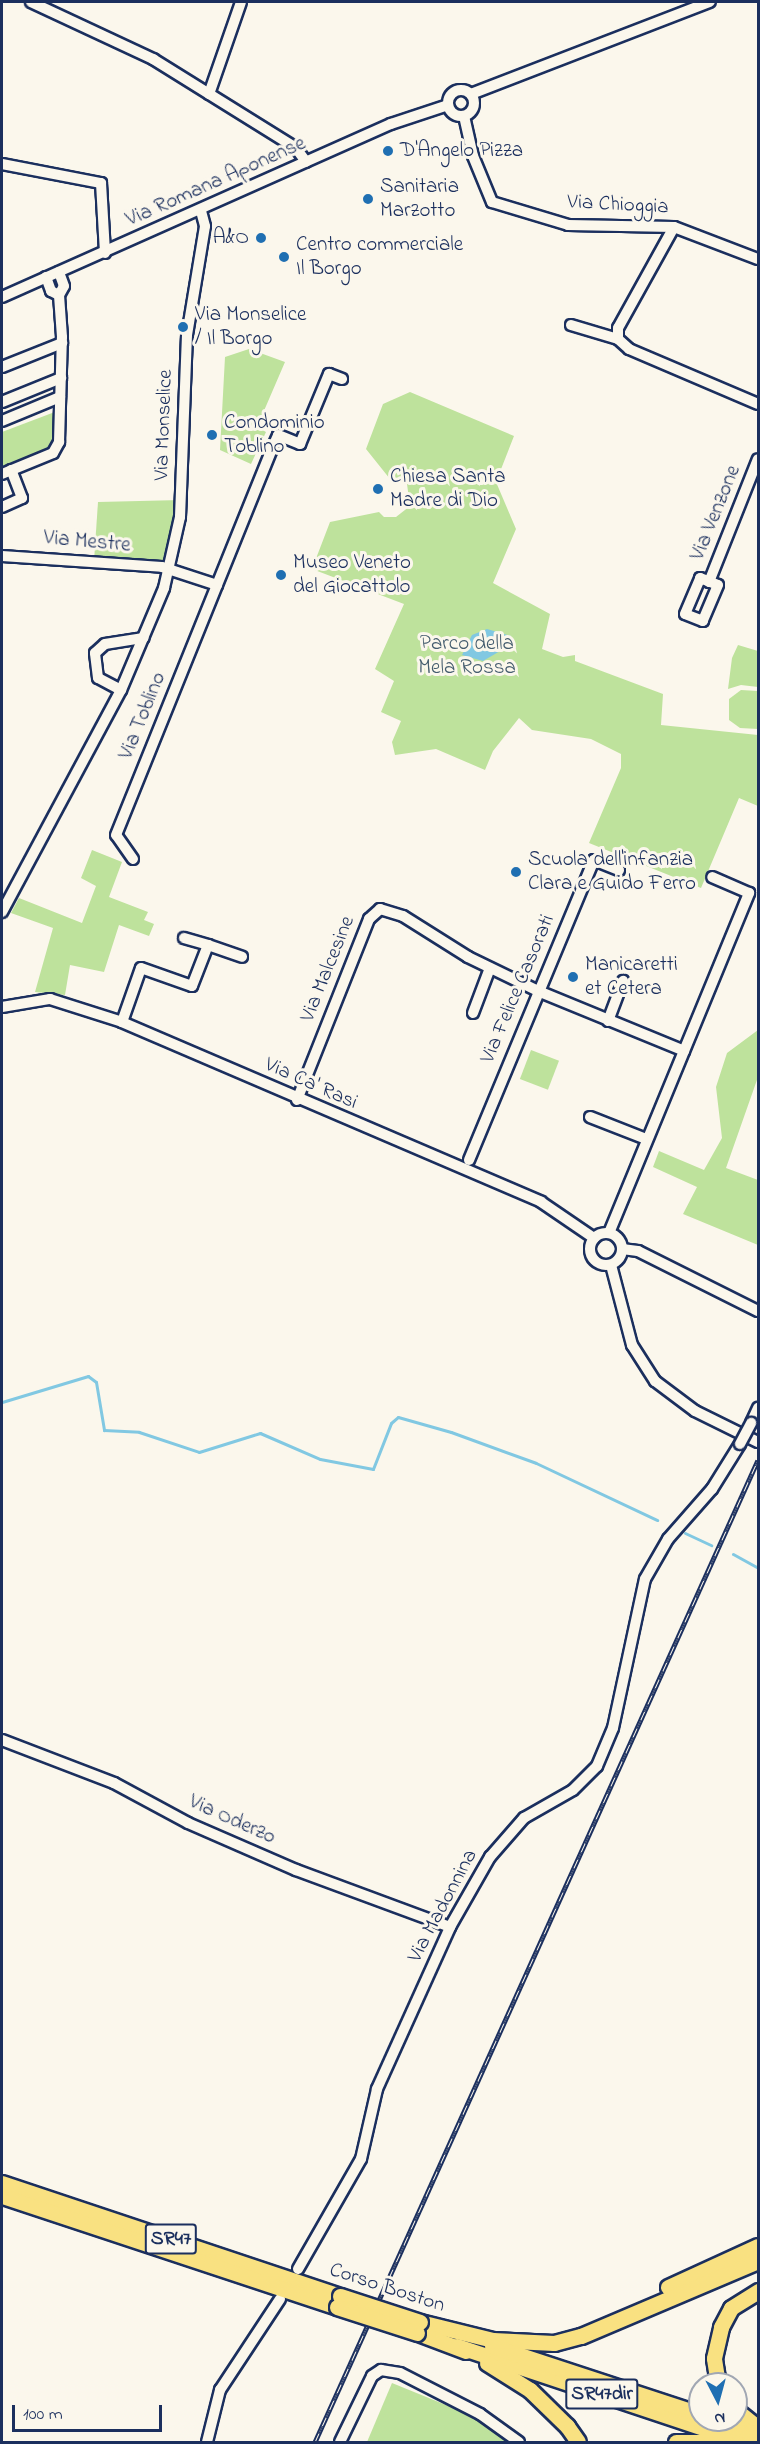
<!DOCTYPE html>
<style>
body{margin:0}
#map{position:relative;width:760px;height:2444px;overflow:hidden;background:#fbf7ec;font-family:"Indie Flower",sans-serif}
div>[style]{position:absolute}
.green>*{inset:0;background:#bee29c;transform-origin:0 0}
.water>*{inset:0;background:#81c8e2}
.stream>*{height:3px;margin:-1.5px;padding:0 1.5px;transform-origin:1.5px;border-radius:1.5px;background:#81c8e2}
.roads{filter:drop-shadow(2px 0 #1b2f5e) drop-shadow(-2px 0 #1b2f5e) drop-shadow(0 2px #1b2f5e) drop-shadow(0 -2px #1b2f5e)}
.minor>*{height:10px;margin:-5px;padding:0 5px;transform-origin:5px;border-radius:5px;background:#fbf7ec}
.minor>.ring{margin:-5px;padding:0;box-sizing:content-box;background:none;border:10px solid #fbf7ec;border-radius:50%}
.highway>*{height:15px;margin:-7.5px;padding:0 7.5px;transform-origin:7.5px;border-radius:7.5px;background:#f9e181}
.rail>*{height:5px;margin-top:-2.5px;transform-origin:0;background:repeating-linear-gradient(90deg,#fbf7ec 0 9px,#1b2f5e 0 18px);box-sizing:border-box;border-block:2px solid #1b2f5e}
.bridges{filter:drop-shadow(2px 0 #1b2f5e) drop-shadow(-2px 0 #1b2f5e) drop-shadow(0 2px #1b2f5e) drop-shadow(0 -2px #1b2f5e)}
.minor-bridge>*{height:10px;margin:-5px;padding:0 5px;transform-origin:5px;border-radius:5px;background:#fbf7ec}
.highway-bridge>*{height:15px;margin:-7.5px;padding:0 7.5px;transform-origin:7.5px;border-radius:7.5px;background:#f9e181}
.dots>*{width:16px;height:16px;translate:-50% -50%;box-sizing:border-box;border:3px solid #fbf7ec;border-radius:50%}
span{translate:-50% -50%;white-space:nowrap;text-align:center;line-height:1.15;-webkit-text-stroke:6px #fbf7ec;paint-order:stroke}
.shield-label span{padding:2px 4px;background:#fbf7ec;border:2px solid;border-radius:4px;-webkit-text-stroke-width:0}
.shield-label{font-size:20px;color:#1b2f5e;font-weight:700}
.poi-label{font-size:21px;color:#1b2f5e}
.left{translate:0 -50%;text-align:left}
.right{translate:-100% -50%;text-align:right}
.street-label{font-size:21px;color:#1b2f5e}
.park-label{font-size:21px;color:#445c6e}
.frame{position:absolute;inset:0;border:3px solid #1b2f5e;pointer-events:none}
.north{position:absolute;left:688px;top:2372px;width:60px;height:60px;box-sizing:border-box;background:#fbf7ec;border:2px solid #a1a7b3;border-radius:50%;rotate:174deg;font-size:16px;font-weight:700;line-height:24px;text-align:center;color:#1b2f5e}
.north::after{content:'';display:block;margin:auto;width:21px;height:27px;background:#1f6fb2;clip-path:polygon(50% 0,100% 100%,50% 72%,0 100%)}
.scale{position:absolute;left:12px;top:2405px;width:150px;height:27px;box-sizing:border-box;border:3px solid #1b2f5e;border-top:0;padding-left:8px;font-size:18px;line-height:21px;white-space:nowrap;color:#1b2f5e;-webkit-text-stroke:4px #fbf7ec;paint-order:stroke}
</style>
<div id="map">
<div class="green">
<i style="clip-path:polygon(249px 349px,285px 362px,257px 427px,266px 432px,251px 464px,220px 450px,225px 357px)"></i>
<i style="clip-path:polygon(410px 392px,514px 436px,496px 482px,516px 529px,493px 583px,550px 614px,542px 649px,563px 657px,575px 655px,575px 661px,663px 694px,661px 725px,758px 735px,758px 806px,739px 798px,701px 888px,589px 843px,621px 768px,621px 754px,591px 739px,532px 730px,519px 718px,493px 751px,485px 770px,436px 749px,395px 755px,392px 742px,401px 721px,381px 712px,394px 681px,375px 669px,404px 604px,312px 569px,330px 522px,379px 512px,384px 517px,396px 517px,410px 506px,407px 484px,390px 479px,366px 449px,383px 404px)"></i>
<i style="clip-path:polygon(60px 410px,53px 453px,2px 474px,2px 432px)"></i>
<i style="clip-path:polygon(181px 500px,169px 569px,94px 561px,98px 502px)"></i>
<i style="clip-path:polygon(738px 645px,758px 651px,758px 687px,741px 685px,728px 689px,732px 658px)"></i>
<i style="clip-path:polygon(741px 690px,758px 691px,758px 729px,740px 728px,729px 720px,729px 699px)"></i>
<i style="clip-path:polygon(92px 850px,122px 862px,109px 897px,148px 912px,144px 920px,154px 924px,149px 936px,119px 925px,104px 972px,70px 965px,65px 995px,35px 992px,53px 928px,11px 913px,19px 898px,82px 923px,96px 886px,81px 878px)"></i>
<i style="clip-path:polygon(758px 1030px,758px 1077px,726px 1168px,758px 1180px,758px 1245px,683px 1214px,697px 1187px,653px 1167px,659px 1151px,704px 1170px,722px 1138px,716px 1087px,727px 1053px)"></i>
<i style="left:531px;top:1050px;width:30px;height:31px;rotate:21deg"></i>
<i style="clip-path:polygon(392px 2383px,473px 2416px,509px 2442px,367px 2442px)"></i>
</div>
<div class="water">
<i style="clip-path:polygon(487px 629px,511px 636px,507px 647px,483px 661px,462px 655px,472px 635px)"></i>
</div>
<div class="stream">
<i style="left:2px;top:1402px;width:90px;rotate:-16.8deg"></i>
<i style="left:88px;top:1376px;width:10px;rotate:37deg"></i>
<i style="left:96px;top:1382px;width:49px;rotate:80.5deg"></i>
<i style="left:104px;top:1430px;width:35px;rotate:3deg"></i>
<i style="left:139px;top:1432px;width:63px;rotate:18.4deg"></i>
<i style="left:199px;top:1452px;width:64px;rotate:-17.3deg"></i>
<i style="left:260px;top:1433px;width:65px;rotate:23.4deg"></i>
<i style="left:320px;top:1459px;width:54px;rotate:10.7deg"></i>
<i style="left:373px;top:1469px;width:49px;rotate:-68.6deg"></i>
<i style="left:391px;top:1423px;width:9px;rotate:-41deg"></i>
<i style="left:398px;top:1417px;width:55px;rotate:15.8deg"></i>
<i style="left:451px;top:1432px;width:90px;rotate:20deg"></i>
<i style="left:536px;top:1463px;width:134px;rotate:25.2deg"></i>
<i style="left:685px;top:1533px;width:29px;rotate:25deg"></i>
<i style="left:733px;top:1554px;width:29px;rotate:29deg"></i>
</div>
<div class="roads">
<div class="minor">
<i style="left:31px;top:2px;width:135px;rotate:25deg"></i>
<i style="left:153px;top:59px;width:168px;rotate:31.9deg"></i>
<i style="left:296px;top:148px;width:17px;rotate:54deg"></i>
<i class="ring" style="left:448px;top:90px;width:16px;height:16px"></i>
<i style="left:209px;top:94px;width:97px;rotate:-70.8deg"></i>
<i style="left:471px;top:94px;width:256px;rotate:-21.1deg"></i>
<i style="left:464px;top:116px;width:41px;rotate:77.3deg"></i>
<i style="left:473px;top:156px;width:50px;rotate:67.6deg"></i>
<i style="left:492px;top:202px;width:79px;rotate:16.8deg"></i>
<i style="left:568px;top:225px;width:106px;rotate:1.1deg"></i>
<i style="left:674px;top:227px;width:90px;rotate:20.9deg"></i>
<i style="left:2px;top:164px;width:101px;rotate:10.9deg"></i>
<i style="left:101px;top:183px;width:70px;rotate:86.7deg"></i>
<i style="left:674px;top:227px;width:115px;rotate:119deg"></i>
<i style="left:618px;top:328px;width:11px;rotate:90deg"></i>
<i style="left:618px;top:339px;width:15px;rotate:42deg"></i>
<i style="left:629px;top:349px;width:140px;rotate:23.1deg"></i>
<i style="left:46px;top:277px;width:15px;rotate:70deg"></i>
<i style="left:51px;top:291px;width:9px;rotate:27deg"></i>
<i style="left:2px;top:297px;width:426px;rotate:-24deg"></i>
<i style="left:391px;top:124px;width:60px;rotate:-18.4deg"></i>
<i style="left:571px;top:325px;width:49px;rotate:16.6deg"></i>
<i style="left:2px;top:367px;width:65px;rotate:-21.8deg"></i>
<i style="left:2px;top:402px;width:64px;rotate:-22.1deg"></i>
<i style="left:2px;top:421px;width:63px;rotate:-22.5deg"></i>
<i style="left:2px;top:474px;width:55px;rotate:-22.4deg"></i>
<i style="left:53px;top:453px;width:13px;rotate:-61deg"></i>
<i style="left:59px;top:442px;width:105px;rotate:-88.4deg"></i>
<i style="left:62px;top:337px;width:42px;rotate:-94.1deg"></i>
<i style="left:59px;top:295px;width:10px;rotate:-61deg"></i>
<i style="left:64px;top:286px;width:15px;rotate:-110deg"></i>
<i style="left:2px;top:507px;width:22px;rotate:-24deg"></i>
<i style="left:22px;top:498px;width:30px;rotate:-111deg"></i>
<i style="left:2px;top:556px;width:160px;rotate:3.9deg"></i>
<i style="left:162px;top:567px;width:58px;rotate:18.1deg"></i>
<i style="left:700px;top:578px;width:19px;rotate:21deg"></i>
<i style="left:718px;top:585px;width:39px;rotate:113deg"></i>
<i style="left:703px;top:621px;width:19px;rotate:-159deg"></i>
<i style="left:685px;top:614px;width:39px;rotate:-67deg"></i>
<i style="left:709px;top:582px;width:132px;rotate:-68.3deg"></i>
<i style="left:121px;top:690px;width:26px;rotate:-152deg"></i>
<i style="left:98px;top:678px;width:25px;rotate:-97deg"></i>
<i style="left:95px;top:653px;width:13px;rotate:-42deg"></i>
<i style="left:105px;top:644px;width:39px;rotate:-9deg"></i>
<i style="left:133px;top:859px;width:29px;rotate:-125deg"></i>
<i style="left:116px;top:835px;width:414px;rotate:-68deg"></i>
<i style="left:271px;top:451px;width:17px;rotate:-66deg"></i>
<i style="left:278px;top:435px;width:24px;rotate:22deg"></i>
<i style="left:300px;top:444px;width:76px;rotate:-67.5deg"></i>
<i style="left:329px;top:374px;width:14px;rotate:21deg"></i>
<i style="left:2px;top:912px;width:252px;rotate:-61.8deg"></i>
<i style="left:121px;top:690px;width:111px;rotate:-67.1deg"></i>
<i style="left:164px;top:588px;width:73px;rotate:-77.3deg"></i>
<i style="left:180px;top:517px;width:182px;rotate:-87.8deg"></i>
<i style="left:187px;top:335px;width:110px;rotate:-80.6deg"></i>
<i style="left:205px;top:226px;width:16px;rotate:-105deg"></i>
<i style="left:184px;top:938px;width:25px;rotate:16deg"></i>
<i style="left:2px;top:1007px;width:49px;rotate:-9.5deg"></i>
<i style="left:50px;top:999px;width:76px;rotate:17.7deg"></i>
<i style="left:122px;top:1022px;width:456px;rotate:23.2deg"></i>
<i style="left:541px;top:1202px;width:64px;rotate:34.2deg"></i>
<i style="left:473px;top:1013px;width:48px;rotate:-69.3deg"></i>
<i style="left:608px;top:1021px;width:43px;rotate:-69.4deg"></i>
<i style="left:122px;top:1022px;width:57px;rotate:-70.6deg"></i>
<i style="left:141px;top:968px;width:54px;rotate:19.4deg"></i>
<i style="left:192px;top:986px;width:44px;rotate:-68.7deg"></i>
<i style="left:208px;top:945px;width:36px;rotate:19deg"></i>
<i style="left:297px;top:1100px;width:195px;rotate:-68.3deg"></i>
<i style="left:369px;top:919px;width:15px;rotate:-42deg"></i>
<i style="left:380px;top:909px;width:24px;rotate:17deg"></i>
<i style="left:403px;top:916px;width:77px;rotate:32.2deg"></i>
<i style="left:468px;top:957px;width:78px;rotate:25.9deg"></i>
<i style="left:538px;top:991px;width:158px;rotate:22.3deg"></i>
<i style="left:590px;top:1117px;width:60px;rotate:21.4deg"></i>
<i style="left:469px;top:1160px;width:325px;rotate:-67.4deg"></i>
<i style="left:594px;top:860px;width:27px;rotate:22deg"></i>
<i class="ring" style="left:590px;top:1233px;width:22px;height:22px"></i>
<i style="left:609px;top:1233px;width:368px;rotate:-67.6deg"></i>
<i style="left:749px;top:893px;width:40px;rotate:-156.6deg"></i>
<i style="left:622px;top:1249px;width:16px;rotate:7deg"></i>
<i style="left:638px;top:1251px;width:134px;rotate:26.6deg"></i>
<i style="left:611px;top:1265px;width:83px;rotate:75.3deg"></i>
<i style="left:632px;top:1345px;width:43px;rotate:57.4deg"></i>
<i style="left:655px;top:1381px;width:50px;rotate:36.9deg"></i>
<i style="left:695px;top:1411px;width:70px;rotate:26.2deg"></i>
<i style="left:751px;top:1423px;width:17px;rotate:-65deg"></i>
<i style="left:2px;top:1740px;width:120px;rotate:21deg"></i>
<i style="left:114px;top:1783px;width:84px;rotate:28.4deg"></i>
<i style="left:188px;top:1823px;width:118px;rotate:23.5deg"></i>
<i style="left:296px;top:1870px;width:164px;rotate:20.3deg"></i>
<i style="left:298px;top:2269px;width:127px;rotate:-60.2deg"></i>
<i style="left:361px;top:2159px;width:72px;rotate:-77.1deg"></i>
<i style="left:377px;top:2089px;width:178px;rotate:-65.7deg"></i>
<i style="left:450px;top:1927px;width:81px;rotate:-60.3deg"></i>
<i style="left:490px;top:1857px;width:52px;rotate:-48.9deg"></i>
<i style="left:524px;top:1818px;width:56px;rotate:-29.7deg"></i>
<i style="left:573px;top:1790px;width:34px;rotate:-45deg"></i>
<i style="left:597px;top:1766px;width:41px;rotate:-67.2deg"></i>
<i style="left:613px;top:1728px;width:152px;rotate:-77.9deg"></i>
<i style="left:645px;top:1579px;width:46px;rotate:-60.1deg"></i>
<i style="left:668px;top:1539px;width:67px;rotate:-48.7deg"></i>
<i style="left:712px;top:1489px;width:53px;rotate:-58.1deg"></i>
<i style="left:207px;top:2442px;width:54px;rotate:-76deg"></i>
<i style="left:220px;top:2390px;width:109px;rotate:-56.6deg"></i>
<i style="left:340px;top:2442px;width:73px;rotate:-64.1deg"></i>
<i style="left:372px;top:2376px;width:11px;rotate:-34deg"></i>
<i style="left:381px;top:2370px;width:19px;rotate:9deg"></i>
<i style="left:400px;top:2373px;width:90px;rotate:27.1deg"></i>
<i style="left:480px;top:2414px;width:48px;rotate:35.7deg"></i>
</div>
<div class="highway">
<i style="left:2px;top:2183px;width:356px;rotate:18.5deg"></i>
<i style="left:2px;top:2196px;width:353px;rotate:18.3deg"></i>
<i style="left:668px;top:2287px;width:99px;rotate:-24.5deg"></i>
<i style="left:420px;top:2322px;width:75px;rotate:13.9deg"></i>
<i style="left:493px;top:2340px;width:61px;rotate:2.8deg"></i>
<i style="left:554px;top:2343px;width:28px;rotate:-15deg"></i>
<i style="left:581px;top:2336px;width:192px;rotate:-23deg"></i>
<i style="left:418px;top:2333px;width:51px;rotate:20.6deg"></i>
<i style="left:457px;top:2346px;width:305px;rotate:18.4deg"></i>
<i style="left:492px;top:2346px;width:219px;rotate:18.1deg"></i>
<i style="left:487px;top:2363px;width:51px;rotate:32.1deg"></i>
<i style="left:530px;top:2390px;width:52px;rotate:44.2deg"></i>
<i style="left:567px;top:2426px;width:19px;rotate:55deg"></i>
<i style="left:718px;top:2384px;width:26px;rotate:-99deg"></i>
<i style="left:714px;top:2358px;width:32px;rotate:-77deg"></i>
<i style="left:721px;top:2327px;width:21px;rotate:-62deg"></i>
<i style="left:731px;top:2308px;width:32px;rotate:-32deg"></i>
<i style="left:736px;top:2410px;width:28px;rotate:39deg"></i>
<i style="left:716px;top:2420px;width:45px;rotate:19.7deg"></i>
<i style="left:676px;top:2442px;width:47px"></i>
</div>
</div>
<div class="rail">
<i style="left:315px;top:2442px;width:1077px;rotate:-65.72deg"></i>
</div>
<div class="bridges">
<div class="minor-bridge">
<i style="left:740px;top:1444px;width:24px;rotate:-62deg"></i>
</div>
<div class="highway-bridge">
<i style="left:340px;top:2296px;width:84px;rotate:18deg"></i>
<i style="left:337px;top:2307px;width:84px;rotate:18deg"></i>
</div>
</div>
<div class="dots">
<i style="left:388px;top:151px;background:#1f6fb2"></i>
<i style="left:368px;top:199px;background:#1f6fb2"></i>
<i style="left:261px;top:238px;background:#1f6fb2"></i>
<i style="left:284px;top:257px;background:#1f6fb2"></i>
<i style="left:183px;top:327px;background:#1f6fb2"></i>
<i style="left:212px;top:435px;background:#1f6fb2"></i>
<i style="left:378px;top:489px;background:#1f6fb2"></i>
<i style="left:281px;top:575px;background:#1f6fb2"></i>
<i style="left:516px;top:872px;background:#1f6fb2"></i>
<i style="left:573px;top:977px;background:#1f6fb2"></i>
</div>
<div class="shield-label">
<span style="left:171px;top:2239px">SR47</span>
<span style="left:602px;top:2394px">SR47dir</span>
</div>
<div class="poi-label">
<span class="left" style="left:400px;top:151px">D'Angelo Pizza</span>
<span class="left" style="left:380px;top:199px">Sanitaria<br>Marzotto</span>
<span class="right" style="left:249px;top:238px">A&amp;O</span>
<span class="left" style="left:296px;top:257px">Centro commerciale<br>Il Borgo</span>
<span class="left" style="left:195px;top:327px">Via Monselice<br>/ Il Borgo</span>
<span class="left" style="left:224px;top:435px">Condominio<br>Toblino</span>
<span class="left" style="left:390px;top:489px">Chiesa Santa<br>Madre di Dio</span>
<span class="left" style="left:293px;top:575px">Museo Veneto<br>del Giocattolo</span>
<span class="left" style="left:528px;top:872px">Scuola dell'infanzia<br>Clara e Guido Ferro</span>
<span class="left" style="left:585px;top:977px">Manicaretti<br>et Cetera</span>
</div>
<div class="street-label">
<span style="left:216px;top:182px;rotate:-24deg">Via Romana Aponense</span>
<span style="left:618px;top:205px;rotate:3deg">Via Chioggia</span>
<span style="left:164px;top:425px;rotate:-88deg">Via Monselice</span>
<span style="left:716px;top:513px;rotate:-68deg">Via Venzone</span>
<span style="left:87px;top:542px;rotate:5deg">Via Mestre</span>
<span style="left:143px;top:716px;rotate:-68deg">Via Toblino</span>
<span style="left:328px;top:969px;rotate:-68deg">Via Malcesine</span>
<span style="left:518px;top:989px;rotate:-67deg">Via Felice Casorati</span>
<span style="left:311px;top:1084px;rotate:24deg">Via Ca' Rasi</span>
<span style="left:232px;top:1820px;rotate:24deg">Via Oderzo</span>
<span style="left:443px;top:1906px;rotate:-62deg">Via Madonnina</span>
<span style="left:387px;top:2288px;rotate:18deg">Corso Boston</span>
</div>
<div class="park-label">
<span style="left:467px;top:656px">Parco della<br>Mela Rossa</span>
</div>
<div class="frame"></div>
<div class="north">N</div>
<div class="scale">100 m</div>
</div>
